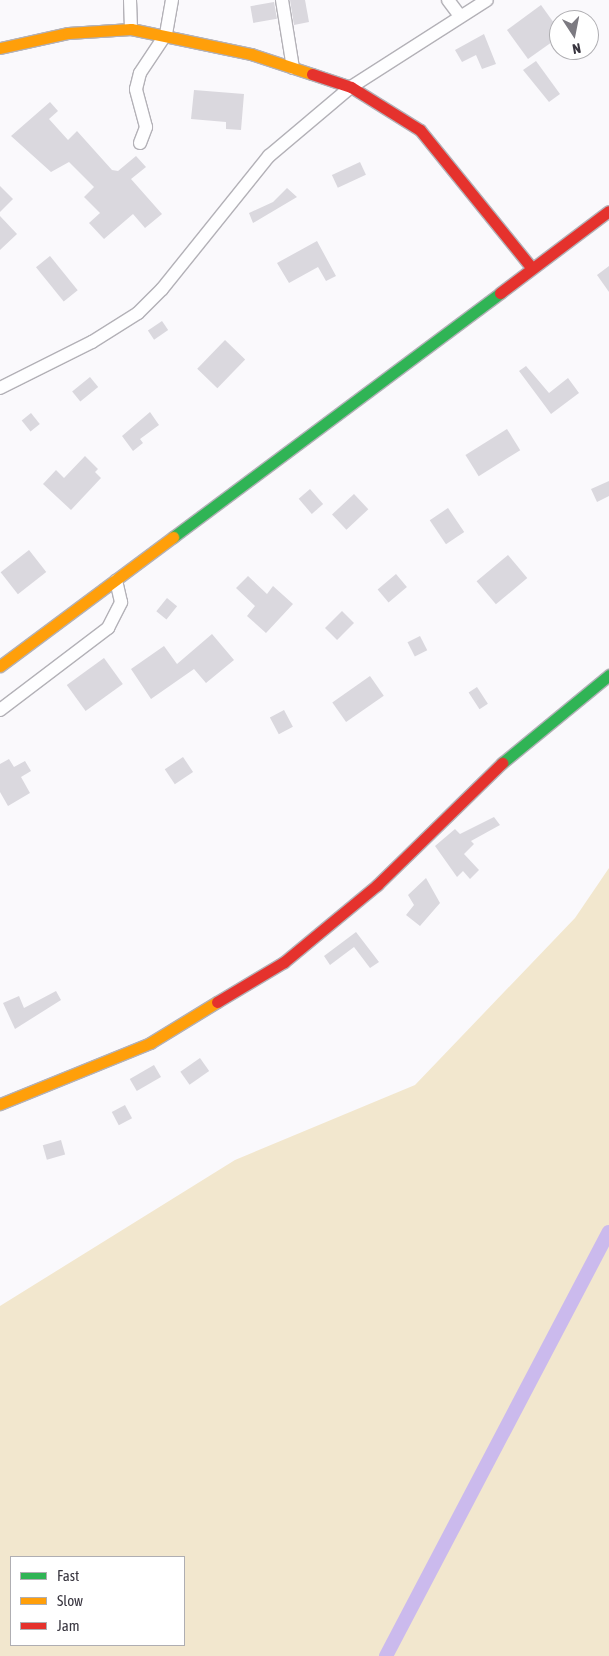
<!DOCTYPE html>
<style>
body{margin:0}
#map{position:relative;width:609px;height:1656px;overflow:hidden;background:#faf9fc;font-family:"Asap Condensed",sans-serif}
div>[style]{position:absolute}
.green>*{inset:0;background:#f2e7ce}
.canal>*{height:14px;margin:-7px;padding:0 7px;transform-origin:7px;border-radius:7px;background:#cbbaed}
.building>*{inset:0;background:#dad8de;transform-origin:0 0}
.roads{filter:drop-shadow(1px 0 #b3b1b7) drop-shadow(-1px 0 #b3b1b7) drop-shadow(0 1px #b3b1b7) drop-shadow(0 -1px #b3b1b7)}
.street>*{height:12px;margin:-6px;padding:0 6px;transform-origin:6px;border-radius:6px;background:#fefeff}
.fast>*{height:11px;margin:-5.5px;padding:0 5.5px;transform-origin:5.5px;border-radius:5.5px;background:#30b455}
.slow>*{height:11px;margin:-5.5px;padding:0 5.5px;transform-origin:5.5px;border-radius:5.5px;background:#ff9f0a}
.jam>*{height:11px;margin:-5.5px;padding:0 5.5px;transform-origin:5.5px;border-radius:5.5px;background:#e5322d}
span{translate:-50% -50%;white-space:nowrap;text-align:center;line-height:1.15;-webkit-text-stroke:5px #fff;paint-order:stroke}
.legend{position:absolute;left:10px;top:1556px;width:175px;height:90px;box-sizing:border-box;background:#fff;border:1px solid #afaeb2;margin:0;padding:6px 9px;list-style:none;font-size:15px;color:#38353f}
.legend li{display:flex;align-items:center;gap:10px;height:25px}
.legend b{width:25px;border:1px solid #afaeb2}
.north{position:absolute;left:549px;top:10px;width:50px;height:50px;box-sizing:border-box;background:#fff;border:1px solid #afaeb2;border-radius:50%;rotate:169deg;font-size:14px;font-weight:700;line-height:20px;text-align:center;color:#38353f}
.north::after{content:'';display:block;margin:auto;width:18px;height:22px;background:#7c7a81;clip-path:polygon(50% 0,100% 100%,50% 72%,0 100%)}
</style>
<div id="map">
<div class="green">
<i style="clip-path:polygon(evenodd,609px 868px,609px 1656px,0 1656px,0 1306px,235px 1160px,415px 1085px,575px 918px,609px 868px,11px 1557px,184px 1557px,184px 1645px,11px 1645px,11px 1557px)"></i>
</div>
<div class="canal">
<i style="left:386px;top:1656px;width:479px;rotate:-62.3deg"></i>
</div>
<div class="building">
<i style="clip-path:polygon(290px 0,305px 0,309px 22px,294px 25px)"></i>
<i style="left:274px;top:2px;width:17px;height:24px;rotate:80deg"></i>
<i style="clip-path:polygon(541px 5px,559px 30px,559px 37px,528px 59px,507px 30px)"></i>
<i style="clip-path:polygon(484px 34px,496px 64px,482px 69px,476px 55px,462px 62px,455px 50px)"></i>
<i style="clip-path:polygon(536px 61px,560px 94px,549px 102px,523px 70px)"></i>
<i style="clip-path:polygon(194px 90px,244px 94px,241px 130px,226px 129px,226px 122px,191px 119px)"></i>
<i style="clip-path:polygon(50px 102px,58px 111px,49px 119px,68px 140px,77px 131px,112px 170px,118px 171px,136px 156px,146px 167px,131px 179px,162px 214px,145px 228px,133px 214px,104px 239px,89px 223px,100px 213px,84px 197px,94px 187px,69px 162px,51px 172px,11px 136px)"></i>
<i style="left:360px;top:162px;width:14px;height:31px;rotate:65deg"></i>
<i style="clip-path:polygon(0 186px,13px 199px,0 212px)"></i>
<i style="clip-path:polygon(287px 188px,297px 197px,253px 223px,249px 213px,273px 202px)"></i>
<i style="clip-path:polygon(0 216px,17px 234px,0 250px)"></i>
<i style="clip-path:polygon(317px 241px,336px 276px,326px 281px,318px 267px,289px 283px,277px 263px)"></i>
<i style="left:50px;top:256px;width:44px;height:18px;rotate:51deg"></i>
<i style="clip-path:polygon(609px 266px,609px 292px,597px 275px)"></i>
<i style="left:162px;top:321px;width:11px;height:17px;rotate:56deg"></i>
<i style="left:225px;top:340px;width:28px;height:40px;rotate:44deg"></i>
<i style="clip-path:polygon(526px 366px,549px 393px,568px 378px,579px 393px,551px 414px,519px 371px)"></i>
<i style="left:90px;top:377px;width:13px;height:23px;rotate:51deg"></i>
<i style="clip-path:polygon(150px 412px,159px 425px,140px 439px,143px 443px,133px 451px,122px 436px)"></i>
<i style="left:31px;top:413px;width:14px;height:12px;rotate:51deg"></i>
<i style="left:507px;top:429px;width:25px;height:49px;rotate:58deg"></i>
<i style="clip-path:polygon(85px 456px,98px 469px,95px 472px,101px 478px,71px 510px,43px 484px,56px 470px,64px 478px)"></i>
<i style="clip-path:polygon(609px 481px,609px 496px,597px 502px,591px 489px)"></i>
<i style="left:310px;top:489px;width:20px;height:15px;rotate:49deg"></i>
<i style="left:354px;top:494px;width:21px;height:30px;rotate:47deg"></i>
<i style="left:448px;top:508px;width:29px;height:22px;rotate:56deg"></i>
<i style="left:29px;top:550px;width:28px;height:36px;rotate:52deg"></i>
<i style="left:508px;top:555px;width:30px;height:41px;rotate:50deg"></i>
<i style="left:396px;top:574px;width:17px;height:24px;rotate:50deg"></i>
<i style="clip-path:polygon(248px 576px,267px 594px,273px 586px,293px 604px,266px 633px,247px 616px,255px 606px,236px 588px)"></i>
<i style="left:167px;top:598px;width:13px;height:17px;rotate:39deg"></i>
<i style="left:342px;top:611px;width:17px;height:24px;rotate:45deg"></i>
<i style="clip-path:polygon(212px 634px,234px 660px,206px 683px,194px 669px,151px 699px,131px 669px,164px 646px,177px 664px)"></i>
<i style="left:420px;top:636px;width:16px;height:14px;rotate:63deg"></i>
<i style="left:104px;top:658px;width:32px;height:46px;rotate:54deg"></i>
<i style="left:370px;top:676px;width:24px;height:46px;rotate:55deg"></i>
<i style="left:477px;top:687px;width:20px;height:10px;rotate:57deg"></i>
<i style="left:284px;top:710px;width:19px;height:16px;rotate:62deg"></i>
<i style="left:183px;top:757px;width:18px;height:22px;rotate:56deg"></i>
<i style="clip-path:polygon(9px 759px,14px 767px,25px 761px,31px 771px,21px 777px,30px 793px,8px 806px,0 792px,0 764px)"></i>
<i style="clip-path:polygon(494px 817px,500px 825px,471px 841px,474px 844px,464px 854px,479px 870px,470px 879px,463px 871px,457px 877px,435px 846px,455px 829px,460px 834px)"></i>
<i style="clip-path:polygon(426px 878px,440px 903px,420px 926px,406px 915px,414px 905px,408px 895px)"></i>
<i style="clip-path:polygon(356px 932px,379px 962px,370px 968px,354px 947px,330px 965px,324px 956px)"></i>
<i style="clip-path:polygon(56px 991px,61px 1000px,15px 1029px,3px 1003px,19px 996px,24px 1008px)"></i>
<i style="left:200px;top:1058px;width:16px;height:24px;rotate:55deg"></i>
<i style="left:154px;top:1065px;width:14px;height:28px;rotate:60deg"></i>
<i style="left:125px;top:1105px;width:15px;height:15px;rotate:62deg"></i>
<i style="left:61px;top:1140px;width:15px;height:19px;rotate:74deg"></i>
</div>
<div class="roads">
<div class="street">
<i style="left:130px;top:0;width:29px;rotate:88deg"></i>
<i style="left:282px;top:0;width:69px;rotate:80.8deg"></i>
<i style="left:448px;top:0;width:20px;rotate:53deg"></i>
<i style="left:140px;top:143px;width:17px;rotate:-69deg"></i>
<i style="left:146px;top:127px;width:39px;rotate:-105deg"></i>
<i style="left:136px;top:89px;width:16px;rotate:-76deg"></i>
<i style="left:140px;top:73px;width:47px;rotate:-56.3deg"></i>
<i style="left:166px;top:34px;width:35px;rotate:-80deg"></i>
<i style="left:0;top:388px;width:103px;rotate:-26.6deg"></i>
<i style="left:92px;top:342px;width:54px;rotate:-32.2deg"></i>
<i style="left:138px;top:313px;width:34px;rotate:-45deg"></i>
<i style="left:162px;top:289px;width:171px;rotate:-51.2deg"></i>
<i style="left:269px;top:156px;width:107px;rotate:-40.1deg"></i>
<i style="left:351px;top:87px;width:161px;rotate:-32.6deg"></i>
<i style="left:0;top:710px;width:136px;rotate:-37.2deg"></i>
<i style="left:108px;top:628px;width:29px;rotate:-63deg"></i>
<i style="left:121px;top:602px;width:22px;rotate:-103deg"></i>
</div>
<div class="fast">
<i style="left:173px;top:537px;width:408px;rotate:-36.7deg"></i>
<i style="left:502px;top:763px;width:139px;rotate:-39.4deg"></i>
</div>
<div class="slow">
<i style="left:0;top:48px;width:70px;rotate:-12.4deg"></i>
<i style="left:68px;top:33px;width:63px;rotate:-3.6deg"></i>
<i style="left:131px;top:29px;width:123px;rotate:11.8deg"></i>
<i style="left:251px;top:54px;width:64px;rotate:18.2deg"></i>
<i style="left:0;top:666px;width:216px;rotate:-36.7deg"></i>
<i style="left:0;top:1104px;width:162px;rotate:-22.1deg"></i>
<i style="left:150px;top:1043px;width:79px;rotate:-31.5deg"></i>
</div>
<div class="jam">
<i style="left:312px;top:74px;width:41px;rotate:18.4deg"></i>
<i style="left:351px;top:87px;width:81px;rotate:31.9deg"></i>
<i style="left:420px;top:130px;width:176px;rotate:51deg"></i>
<i style="left:500px;top:293px;width:136px;rotate:-37deg"></i>
<i style="left:217px;top:1002px;width:78px;rotate:-30.8deg"></i>
<i style="left:284px;top:962px;width:121px;rotate:-39.6deg"></i>
<i style="left:377px;top:885px;width:175px;rotate:-44.3deg"></i>
</div>
</div>
<ul class="legend">
<li><b style="height:6px;background:#30b455"></b>Fast</li>
<li><b style="height:6px;background:#ff9f0a"></b>Slow</li>
<li><b style="height:6px;background:#e5322d"></b>Jam</li>
</ul>
<div class="north">N</div>
</div>
